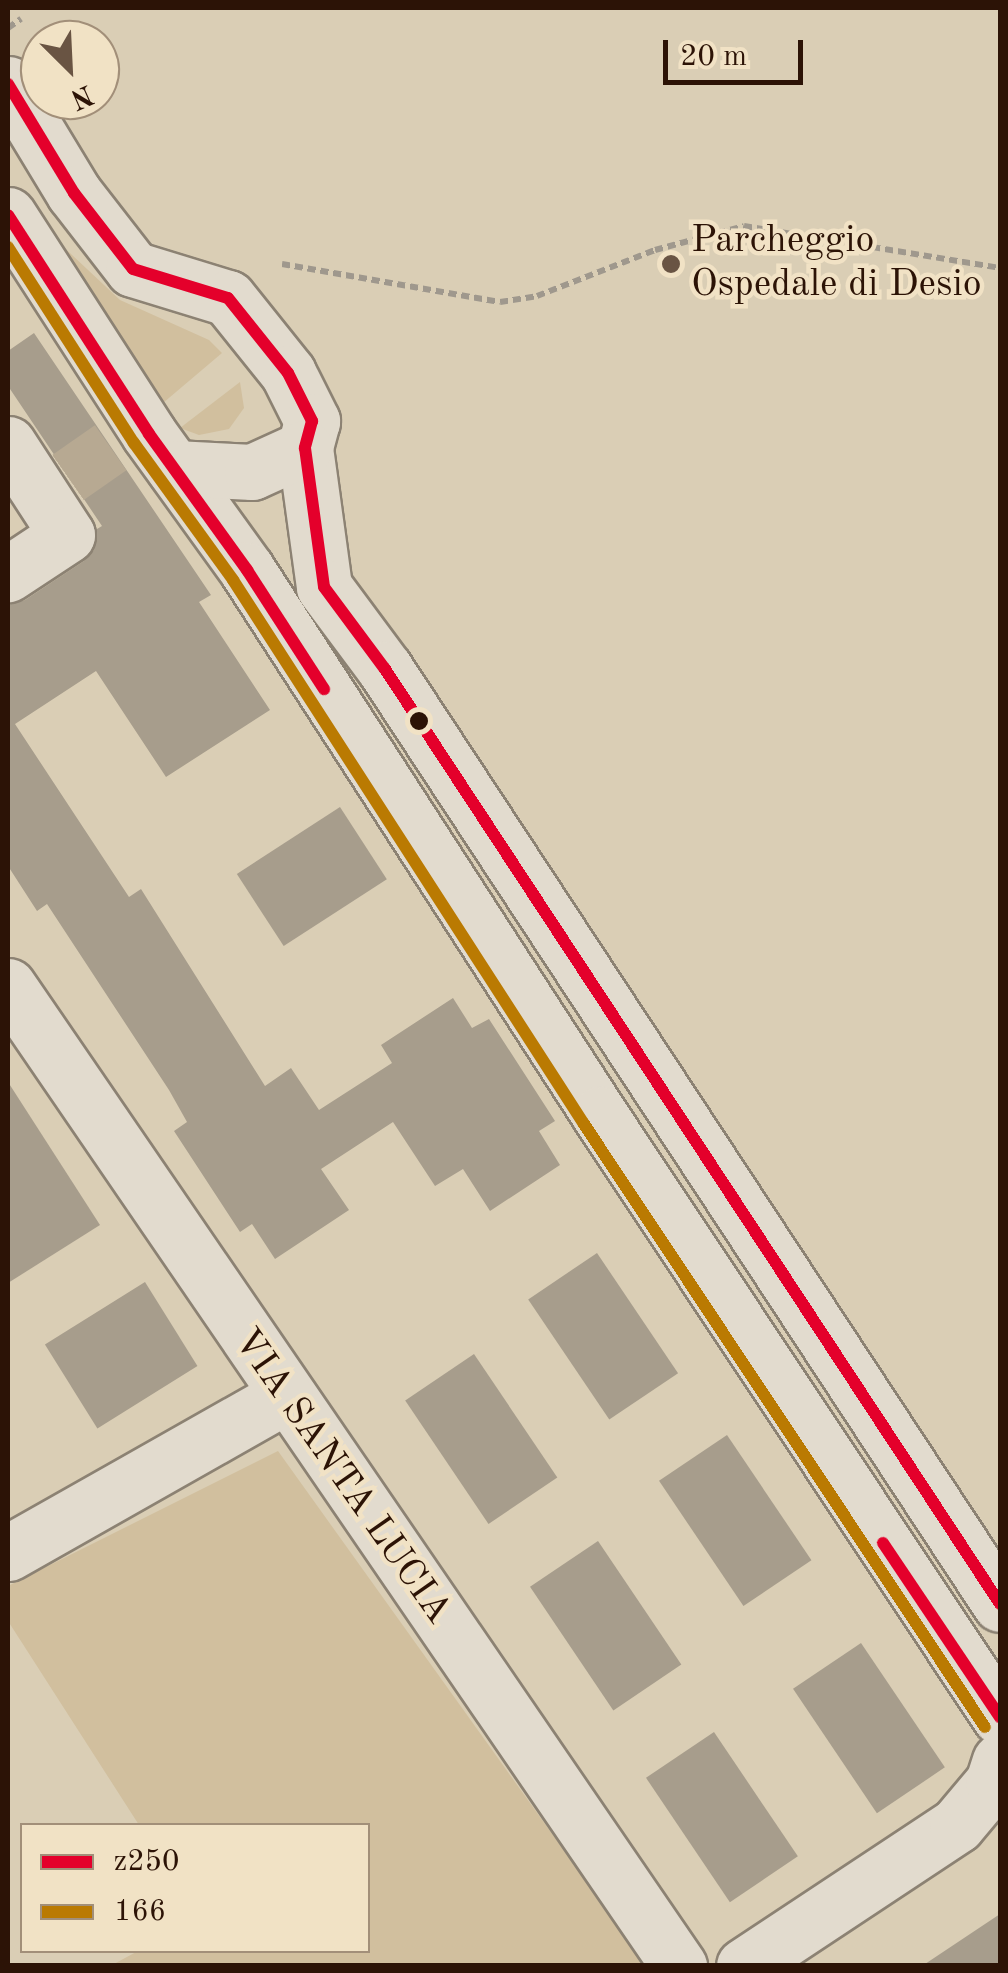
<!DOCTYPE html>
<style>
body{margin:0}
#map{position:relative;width:1008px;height:1973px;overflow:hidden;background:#daceb5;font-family:"Old Standard TT",serif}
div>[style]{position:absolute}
.green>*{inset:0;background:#d1bf9e}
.building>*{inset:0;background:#a79d8c;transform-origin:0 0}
.minor-tunnel>*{height:55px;margin-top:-27.5px;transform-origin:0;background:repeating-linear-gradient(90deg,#b7a992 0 55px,transparent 0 83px)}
.path>*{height:6px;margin-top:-3px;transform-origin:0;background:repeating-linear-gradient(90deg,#9f988d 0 8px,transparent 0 13px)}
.roads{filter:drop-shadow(2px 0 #8c8273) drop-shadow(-2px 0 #8c8273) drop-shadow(0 2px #8c8273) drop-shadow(0 -2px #8c8273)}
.minor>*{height:55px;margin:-27.5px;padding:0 27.5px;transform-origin:27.5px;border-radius:27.5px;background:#e2dbce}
.bus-1>*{height:12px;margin:-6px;padding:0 6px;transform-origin:6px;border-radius:6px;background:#e4002b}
.bus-2>*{height:12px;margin:-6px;padding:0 6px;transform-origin:6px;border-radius:6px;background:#ba7a02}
.dots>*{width:28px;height:28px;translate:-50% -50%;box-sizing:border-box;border:5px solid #f1e2c5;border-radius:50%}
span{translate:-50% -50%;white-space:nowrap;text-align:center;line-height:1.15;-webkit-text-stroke:9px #f1e2c5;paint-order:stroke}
.poi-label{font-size:38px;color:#2c1306}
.left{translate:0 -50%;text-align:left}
.street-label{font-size:38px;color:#2c1306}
.frame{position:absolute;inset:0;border:10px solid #2c1306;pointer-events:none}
.legend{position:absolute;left:20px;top:1823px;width:350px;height:130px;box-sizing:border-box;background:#f1e2c5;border:2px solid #a28f79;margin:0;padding:12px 18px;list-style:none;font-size:30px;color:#2c1306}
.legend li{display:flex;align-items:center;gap:20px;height:50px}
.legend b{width:50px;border:2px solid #a28f79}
.north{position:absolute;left:20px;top:20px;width:100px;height:100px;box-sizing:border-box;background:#f1e2c5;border:2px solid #a28f79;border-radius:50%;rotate:156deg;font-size:28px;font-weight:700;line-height:40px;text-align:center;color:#2c1306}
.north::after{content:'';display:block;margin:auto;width:35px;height:45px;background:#695443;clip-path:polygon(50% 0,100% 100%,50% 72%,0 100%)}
.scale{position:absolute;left:663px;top:40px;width:140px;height:45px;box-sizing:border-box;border:5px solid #2c1306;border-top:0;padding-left:12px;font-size:30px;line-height:35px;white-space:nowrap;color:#2c1306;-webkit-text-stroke:8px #f1e2c5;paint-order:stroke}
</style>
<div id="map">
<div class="green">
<i style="clip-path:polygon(55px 239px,120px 300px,209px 340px,222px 353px,163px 403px)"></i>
<i style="clip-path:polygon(240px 382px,244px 408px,229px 429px,199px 435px,180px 428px)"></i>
<i style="clip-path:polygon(278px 1451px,646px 1965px,112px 1965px,138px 1951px,368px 1950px,368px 1826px,139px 1825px,8px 1621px,8px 1586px)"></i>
</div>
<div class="building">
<i style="clip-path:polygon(34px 333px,211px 595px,199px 602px,270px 710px,166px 777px,96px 671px,15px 724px,129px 897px,141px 889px,265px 1086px,291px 1068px,319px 1110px,392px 1063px,381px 1045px,453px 998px,472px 1028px,489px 1019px,555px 1121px,539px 1131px,560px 1165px,490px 1211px,463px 1169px,435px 1186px,393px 1122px,321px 1169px,349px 1210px,275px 1259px,252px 1224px,240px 1232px,174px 1131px,187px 1122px,169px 1090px,47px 904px,37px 911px,8px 866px,8px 605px,25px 600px,84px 561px,94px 550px,97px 529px,102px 526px,8px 386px,8px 351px)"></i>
<i style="left:340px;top:807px;width:86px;height:123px;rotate:57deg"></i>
<i style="clip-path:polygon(8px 1082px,100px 1225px,8px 1283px)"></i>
<i style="left:597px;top:1253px;width:145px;height:83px;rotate:56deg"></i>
<i style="left:145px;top:1282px;width:99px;height:118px;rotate:58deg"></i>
<i style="left:474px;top:1354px;width:149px;height:83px;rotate:56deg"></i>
<i style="left:727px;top:1435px;width:151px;height:82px;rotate:56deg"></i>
<i style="left:598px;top:1541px;width:149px;height:82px;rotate:56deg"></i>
<i style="left:861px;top:1643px;width:150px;height:82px;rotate:56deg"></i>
<i style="left:714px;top:1732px;width:150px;height:82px;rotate:56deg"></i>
<i style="clip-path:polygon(1000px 1914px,1000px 1966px,922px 1966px)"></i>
</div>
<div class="minor-tunnel">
<i style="left:68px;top:477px;width:52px;rotate:-34.9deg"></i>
</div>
<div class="path">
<i style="left:8px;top:28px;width:16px;rotate:-35deg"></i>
<i style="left:282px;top:264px;width:221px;rotate:9.9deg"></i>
<i style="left:500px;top:302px;width:37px;rotate:-9deg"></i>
<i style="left:537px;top:296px;width:127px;rotate:-21.3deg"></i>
<i style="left:655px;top:250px;width:92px;rotate:-15.1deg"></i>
<i style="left:744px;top:226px;width:259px;rotate:9.3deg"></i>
</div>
<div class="roads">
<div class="minor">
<i style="left:8px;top:84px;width:127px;rotate:58.8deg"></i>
<i style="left:74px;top:193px;width:96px;rotate:52.2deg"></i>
<i style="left:133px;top:269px;width:99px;rotate:17deg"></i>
<i style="left:228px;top:298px;width:96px;rotate:51.3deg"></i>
<i style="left:288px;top:373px;width:54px;rotate:63.4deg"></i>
<i style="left:312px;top:421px;width:28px;rotate:105deg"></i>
<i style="left:305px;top:448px;width:140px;rotate:82.2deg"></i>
<i style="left:324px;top:587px;width:102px;rotate:53.4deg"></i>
<i style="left:385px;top:669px;width:1119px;rotate:56.66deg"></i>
<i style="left:8px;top:215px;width:260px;rotate:57.2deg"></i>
<i style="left:149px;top:434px;width:168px;rotate:54.2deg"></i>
<i style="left:247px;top:570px;width:648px;rotate:57.09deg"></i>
<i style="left:599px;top:1114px;width:724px;rotate:56.38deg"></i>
<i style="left:8px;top:444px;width:108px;rotate:57deg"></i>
<i style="left:67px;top:535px;width:71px;rotate:146.5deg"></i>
<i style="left:174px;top:468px;width:78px;rotate:2.9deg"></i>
<i style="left:252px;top:472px;width:58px;rotate:-24.4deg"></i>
<i style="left:8px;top:986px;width:1188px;rotate:55.6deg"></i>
<i style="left:8px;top:1553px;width:318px;rotate:-29.5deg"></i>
<i style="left:744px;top:1966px;width:255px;rotate:-33.5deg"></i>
<i style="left:957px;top:1825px;width:56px;rotate:-50.1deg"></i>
<i style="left:993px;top:1782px;width:22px;rotate:-72deg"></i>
</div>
</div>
<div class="bus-1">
<i style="left:8px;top:84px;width:127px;rotate:58.8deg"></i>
<i style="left:74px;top:193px;width:96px;rotate:52.2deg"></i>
<i style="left:133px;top:269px;width:99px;rotate:17deg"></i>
<i style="left:228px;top:298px;width:96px;rotate:51.3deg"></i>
<i style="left:288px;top:373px;width:54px;rotate:63.4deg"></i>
<i style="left:312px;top:421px;width:28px;rotate:105deg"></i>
<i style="left:305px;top:448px;width:140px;rotate:82.2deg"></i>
<i style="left:324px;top:587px;width:102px;rotate:53.4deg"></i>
<i style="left:385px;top:669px;width:1119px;rotate:56.66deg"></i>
<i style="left:8px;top:215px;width:260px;rotate:57.2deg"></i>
<i style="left:149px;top:434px;width:168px;rotate:54.2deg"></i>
<i style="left:247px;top:570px;width:142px;rotate:57.1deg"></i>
<i style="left:883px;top:1543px;width:210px;rotate:56.1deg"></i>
</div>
<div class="bus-2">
<i style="left:8px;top:247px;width:233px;rotate:57.3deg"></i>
<i style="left:134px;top:443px;width:169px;rotate:54.1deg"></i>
<i style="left:233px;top:580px;width:647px;rotate:57.17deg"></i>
<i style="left:584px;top:1124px;width:724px;rotate:56.38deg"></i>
</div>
<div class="dots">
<i style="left:671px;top:264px;background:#695443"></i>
<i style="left:419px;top:721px;background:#2c1306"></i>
</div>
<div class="poi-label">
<span class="left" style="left:691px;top:264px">Parcheggio<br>Ospedale di Desio</span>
</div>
<div class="street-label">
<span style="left:341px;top:1477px;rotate:55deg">VIA SANTA LUCIA</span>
</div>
<div class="frame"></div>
<ul class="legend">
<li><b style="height:12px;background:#e4002b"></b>z250</li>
<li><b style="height:12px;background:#ba7a02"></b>166</li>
</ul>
<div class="north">N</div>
<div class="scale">20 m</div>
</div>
